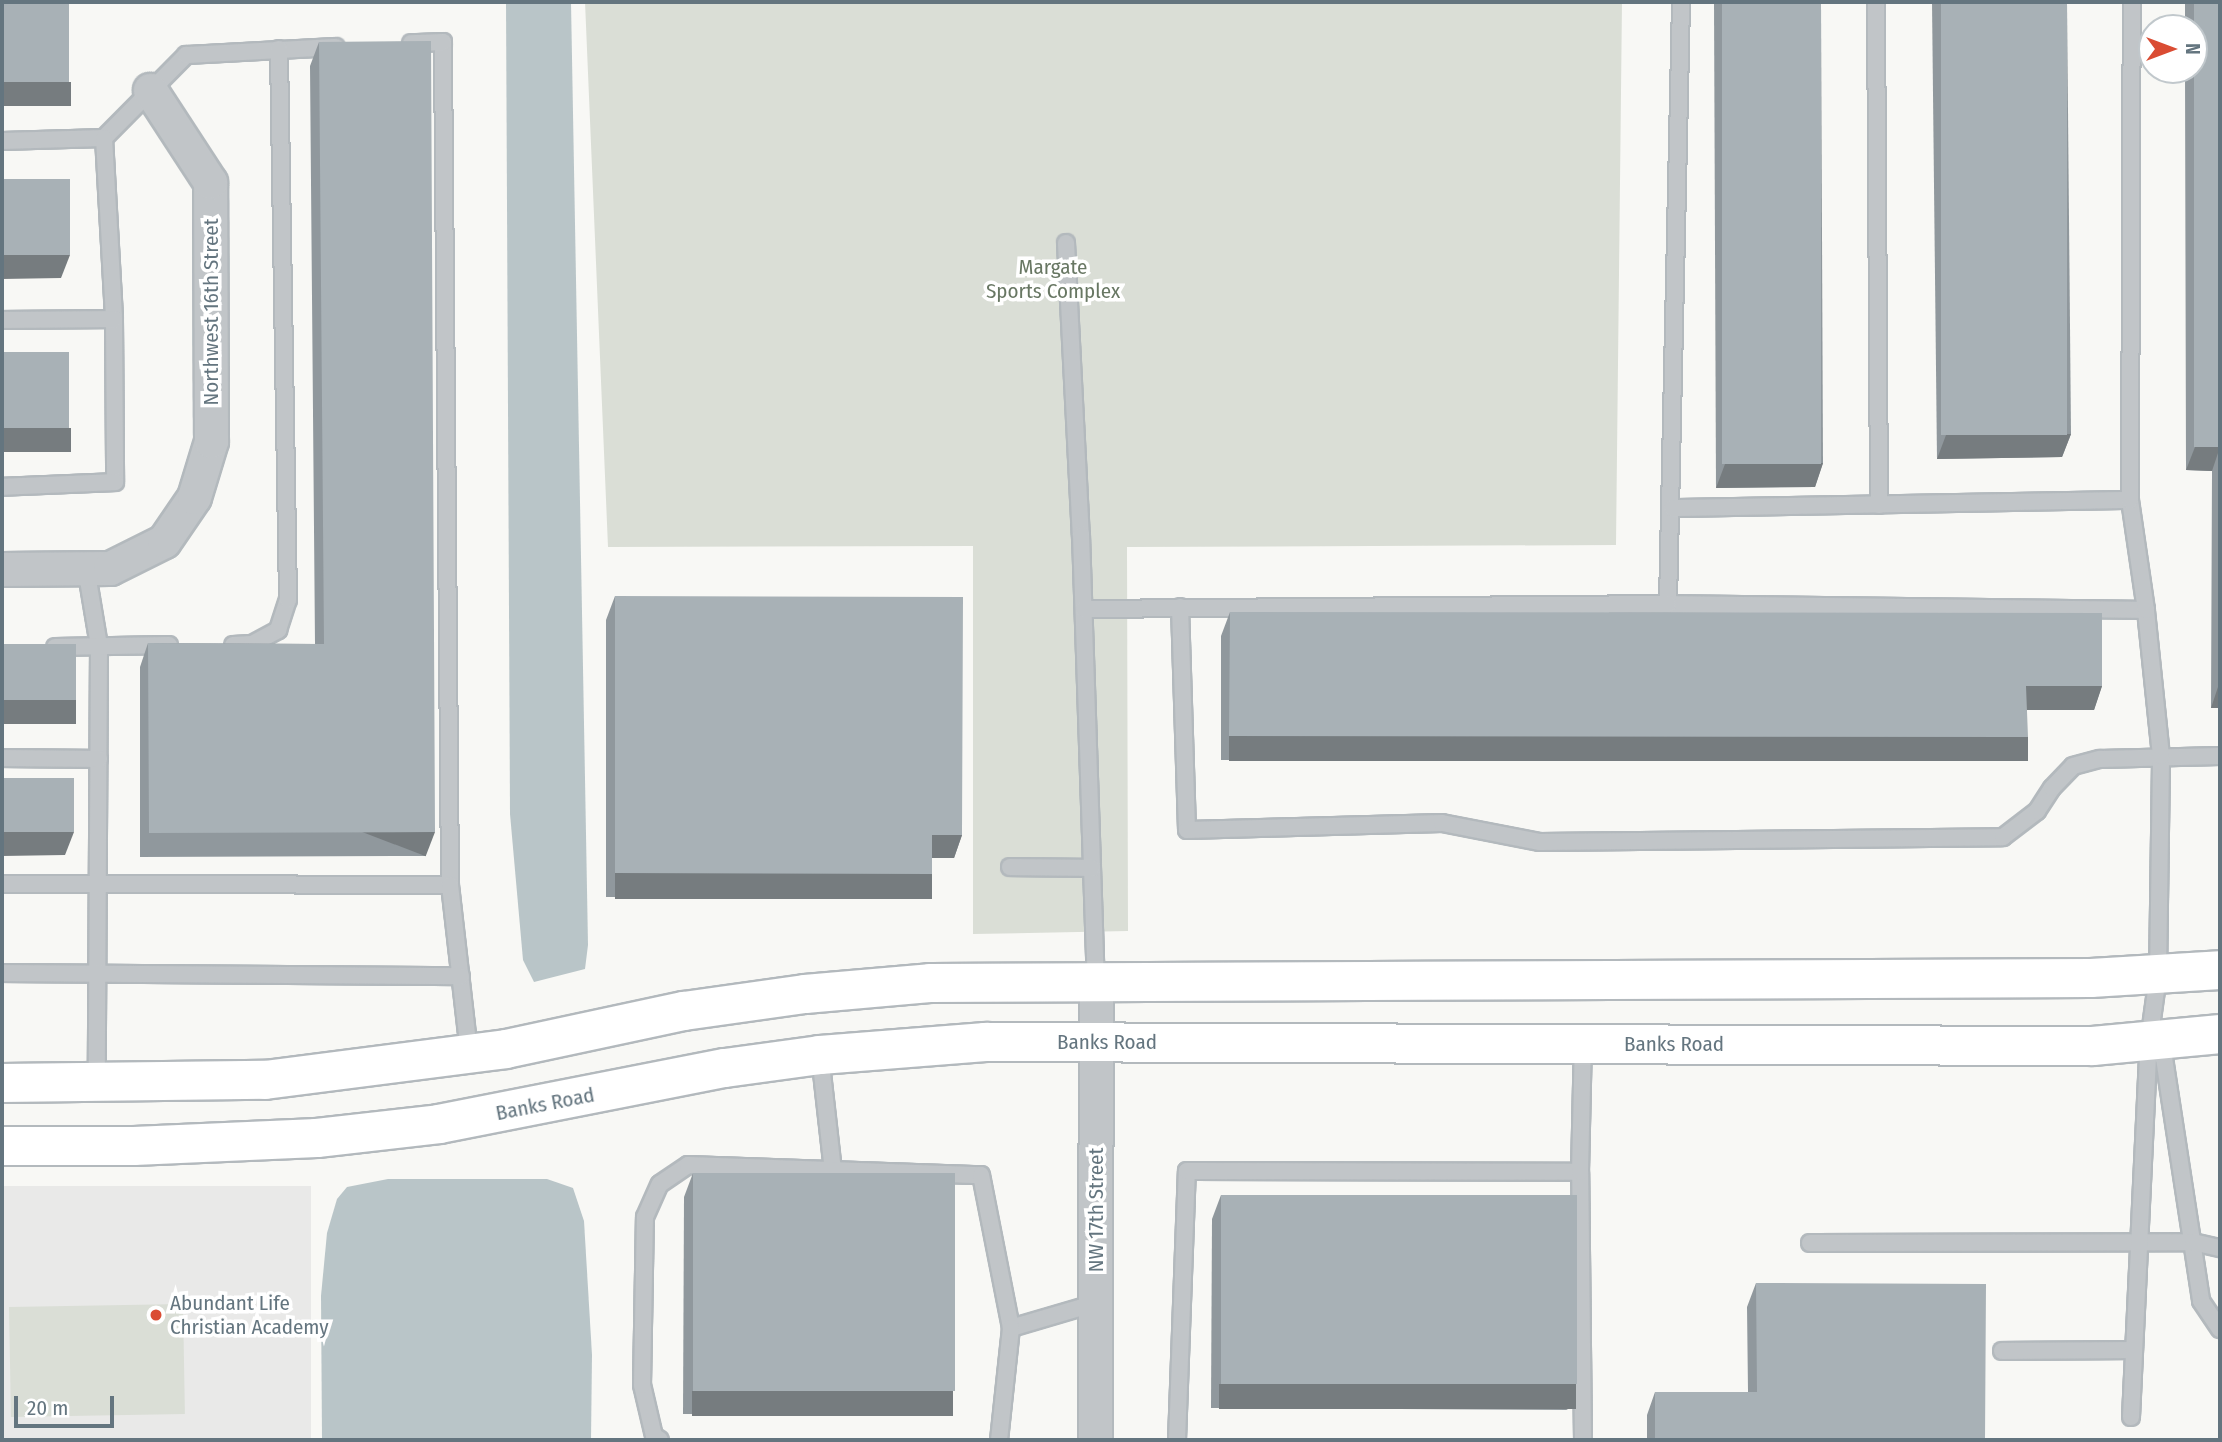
<!DOCTYPE html>
<style>
body{margin:0}
#map{position:relative;width:2222px;height:1442px;overflow:hidden;background:#f8f8f5;font-family:"Fira Sans Condensed",sans-serif}
div>[style]{position:absolute}
.built>*{inset:0;background:#e9e9e8;transform-origin:0 0}
.green>*{inset:0;background:#daded6;transform-origin:0 0}
.water>*{inset:0;background:#b9c5c8}
.roads{filter:drop-shadow(2px 0 #b3b9bd) drop-shadow(-2px 0 #b3b9bd) drop-shadow(0 2px #b3b9bd) drop-shadow(0 -2px #b3b9bd)}
.lane>*{height:16px;margin:-8px;padding:0 8px;transform-origin:8px;border-radius:8px;background:#c1c5c8}
.street>*{height:33px;margin:-16.5px;padding:0 16.5px;transform-origin:16.5px;border-radius:16.5px;background:#c1c5c8}
.secondary>*{height:38px;margin:-19px;padding:0 19px;transform-origin:19px;border-radius:19px;background:#fff}
.wall>*{inset:0;background:#90989d}
.shaded-wall>*{inset:0;background:#767c7f;transform-origin:0 0}
.building>*{inset:0;background:#a8b1b6;transform-origin:0 0}
.dots>*{width:19px;height:19px;translate:-50% -50%;box-sizing:border-box;border:4px solid #fff;border-radius:50%}
span{translate:-50% -50%;white-space:nowrap;text-align:center;line-height:1.15;-webkit-text-stroke:7px #fff;paint-order:stroke}
.park-label{font-size:21px;color:#687763}
.street-label{font-size:21px;color:#64757f}
.poi-label{font-size:21px;color:#64757f}
.left{translate:0 -50%;text-align:left}
.frame{position:absolute;inset:0;border:4px solid #64757f;pointer-events:none}
.north{position:absolute;left:2138px;top:14px;width:70px;height:70px;box-sizing:border-box;background:#fff;border:2px solid #c1c8cc;border-radius:50%;rotate:90deg;font-size:19px;font-weight:700;line-height:28px;text-align:center;color:#64757f}
.north::after{content:'';display:block;margin:auto;width:24px;height:32px;background:#da4c33;clip-path:polygon(50% 0,100% 100%,50% 72%,0 100%)}
.scale{position:absolute;left:14px;top:1396px;width:100px;height:32px;box-sizing:border-box;border:4px solid #64757f;border-top:0;padding-left:9px;font-size:21px;line-height:24px;white-space:nowrap;color:#64757f;-webkit-text-stroke:5px #fff;paint-order:stroke}
</style>
<div id="map">
<div class="built">
<i style="left:311px;top:1186px;width:254px;height:309px;rotate:90deg"></i>
</div>
<div class="green">
<i style="clip-path:polygon(585px 2px,1622px 2px,1616px 545px,1127px 547px,1128px 931px,973px 934px,973px 546px,608px 547px)"></i>
<i style="left:183px;top:1304px;width:110px;height:174px;rotate:89deg"></i>
</div>
<div class="water">
<i style="clip-path:polygon(506px 2px,571px 2px,588px 945px,585px 969px,534px 982px,523px 960px,510px 814px)"></i>
<i style="clip-path:polygon(388px 1179px,547px 1179px,573px 1188px,584px 1221px,592px 1355px,591px 1440px,322px 1440px,321px 1296px,327px 1233px,337px 1199px,347px 1187px)"></i>
</div>
<div class="roads">
<div class="lane">
<i style="left:1681px;top:2px;width:602px;rotate:91.24deg"></i>
<i style="left:1668px;top:604px;width:478px;rotate:0.7deg"></i>
<i style="left:1876px;top:2px;width:503px;rotate:89.66deg"></i>
<i style="left:104px;top:138px;width:117px;rotate:-45.3deg"></i>
<i style="left:186px;top:55px;width:150px;rotate:-3.1deg"></i>
<i style="left:2px;top:141px;width:102px;rotate:-1.7deg"></i>
<i style="left:104px;top:138px;width:181px;rotate:86.8deg"></i>
<i style="left:114px;top:319px;width:163px;rotate:89.6deg"></i>
<i style="left:115px;top:482px;width:113px;rotate:177.5deg"></i>
<i style="left:1066px;top:243px;width:292px;rotate:87.1deg"></i>
<i style="left:1081px;top:535px;width:446px;rotate:88.1deg"></i>
<i style="left:2px;top:320px;width:112px;rotate:-0.5deg"></i>
<i style="left:1672px;top:508px;width:458px;rotate:-1deg"></i>
<i style="left:86px;top:568px;width:79px;rotate:80.5deg"></i>
<i style="left:99px;top:646px;width:437px;rotate:90.3deg"></i>
<i style="left:1180px;top:607px;width:223px;rotate:88.2deg"></i>
<i style="left:1187px;top:830px;width:255px;rotate:-1.6deg"></i>
<i style="left:1442px;top:823px;width:100px;rotate:11deg"></i>
<i style="left:1540px;top:842px;width:463px;rotate:-0.6deg"></i>
<i style="left:2003px;top:837px;width:43px;rotate:-37.4deg"></i>
<i style="left:2037px;top:811px;width:27px;rotate:-57deg"></i>
<i style="left:2052px;top:788px;width:30px;rotate:-46deg"></i>
<i style="left:2073px;top:766px;width:28px;rotate:-15deg"></i>
<i style="left:2100px;top:759px;width:120px;rotate:-1.4deg"></i>
<i style="left:1084px;top:609px;width:584px;rotate:-0.49deg"></i>
<i style="left:233px;top:645px;width:19px;rotate:-3deg"></i>
<i style="left:252px;top:644px;width:30px;rotate:-28deg"></i>
<i style="left:278px;top:630px;width:32px;rotate:-72deg"></i>
<i style="left:288px;top:600px;width:551px;rotate:-90.94deg"></i>
<i style="left:55px;top:647px;width:114px;rotate:-1deg"></i>
<i style="left:2px;top:758px;width:97px;rotate:0.6deg"></i>
<i style="left:1010px;top:867px;width:82px;rotate:0.7deg"></i>
<i style="left:2px;top:884px;width:448px;rotate:0.1deg"></i>
<i style="left:450px;top:885px;width:843px;rotate:-90.48deg"></i>
<i style="left:443px;top:42px;width:32px;rotate:178deg"></i>
<i style="left:450px;top:885px;width:169px;rotate:83.5deg"></i>
<i style="left:2px;top:973px;width:459px;rotate:0.4deg"></i>
<i style="left:2150px;top:1043px;width:21px;rotate:47deg"></i>
<i style="left:2164px;top:1058px;width:246px;rotate:81.3deg"></i>
<i style="left:2201px;top:1301px;width:34px;rotate:56deg"></i>
<i style="left:820px;top:1055px;width:116px;rotate:83.6deg"></i>
<i style="left:1810px;top:1243px;width:383px;rotate:-0.1deg"></i>
<i style="left:2193px;top:1242px;width:28px;rotate:13deg"></i>
<i style="left:1011px;top:1328px;width:89px;rotate:-16.4deg"></i>
<i style="left:2002px;top:1351px;width:130px;rotate:-0.4deg"></i>
<i style="left:2131px;top:1417px;width:376px;rotate:-87.3deg"></i>
<i style="left:2149px;top:1041px;width:66px;rotate:-82.1deg"></i>
<i style="left:2158px;top:976px;width:220px;rotate:-89.2deg"></i>
<i style="left:2161px;top:756px;width:147px;rotate:-95.9deg"></i>
<i style="left:2146px;top:610px;width:111px;rotate:-98.3deg"></i>
<i style="left:2130px;top:500px;width:498px;rotate:-89.8deg"></i>
<i style="left:660px;top:1440px;width:7px;rotate:-146deg"></i>
<i style="left:654px;top:1436px;width:52px;rotate:-103.2deg"></i>
<i style="left:642px;top:1385px;width:168px;rotate:-89deg"></i>
<i style="left:645px;top:1217px;width:36px;rotate:-66deg"></i>
<i style="left:660px;top:1184px;width:34px;rotate:-34deg"></i>
<i style="left:688px;top:1165px;width:293px;rotate:2deg"></i>
<i style="left:981px;top:1175px;width:156px;rotate:78.9deg"></i>
<i style="left:1011px;top:1328px;width:113px;rotate:96.1deg"></i>
<i style="left:1177px;top:1440px;width:269px;rotate:-87.9deg"></i>
<i style="left:1187px;top:1171px;width:393px;rotate:0.1deg"></i>
<i style="left:1583px;top:1440px;width:268px;rotate:-90.6deg"></i>
<i style="left:1580px;top:1172px;width:128px;rotate:-88.7deg"></i>
</div>
<div class="street">
<i style="left:2px;top:569px;width:108px;rotate:-0.5deg"></i>
<i style="left:110px;top:568px;width:60px;rotate:-26.6deg"></i>
<i style="left:164px;top:541px;width:53px;rotate:-55.7deg"></i>
<i style="left:194px;top:497px;width:59px;rotate:-73.1deg"></i>
<i style="left:211px;top:441px;width:259px;rotate:-90.2deg"></i>
<i style="left:210px;top:182px;width:110px;rotate:-123.1deg"></i>
<i style="left:1095px;top:1440px;width:459px;rotate:-89.9deg"></i>
</div>
<div class="secondary">
<i style="left:2px;top:1083px;width:263px;rotate:-0.7deg"></i>
<i style="left:265px;top:1080px;width:243px;rotate:-7.3deg"></i>
<i style="left:506px;top:1049px;width:182px;rotate:-12.1deg"></i>
<i style="left:684px;top:1011px;width:122px;rotate:-8deg"></i>
<i style="left:805px;top:994px;width:125px;rotate:-5deg"></i>
<i style="left:930px;top:983px;width:1161px;rotate:-0.25deg"></i>
<i style="left:2091px;top:978px;width:129px;rotate:-3.5deg"></i>
<i style="left:2px;top:1146px;width:132px"></i>
<i style="left:134px;top:1146px;width:183px;rotate:-2.5deg"></i>
<i style="left:317px;top:1138px;width:123px;rotate:-6.5deg"></i>
<i style="left:439px;top:1124px;width:291px;rotate:-11.1deg"></i>
<i style="left:725px;top:1068px;width:96px;rotate:-7.8deg"></i>
<i style="left:820px;top:1055px;width:166px;rotate:-4.5deg"></i>
<i style="left:985px;top:1042px;width:1108px;rotate:0.21deg"></i>
<i style="left:2093px;top:1046px;width:128px;rotate:-5.4deg"></i>
</div>
</div>
<div class="wall">
<i style="clip-path:polygon(1714px 2px,1821px 2px,1823px 463px,1815px 487px,1716px 488px)"></i>
<i style="clip-path:polygon(1932px 2px,2067px 2px,2071px 434px,2062px 457px,1937px 459px)"></i>
<i style="clip-path:polygon(2185px 2px,2220px 2px,2220px 708px,2211px 708px,2212px 471px,2186px 470px,2185px 70px,2194px 70px,2194px 28px,2185px 28px)"></i>
<i style="clip-path:polygon(319px 42px,426px 856px,140px 857px,140px 667px,148px 643px,315px 644px,310px 66px)"></i>
<i style="clip-path:polygon(615px 596px,962px 835px,954px 858px,932px 858px,932px 874px,923px 898px,606px 897px,606px 620px)"></i>
<i style="clip-path:polygon(1230px 612px,2102px 686px,2094px 710px,2027px 710px,2019px 761px,1221px 760px,1221px 636px)"></i>
<i style="clip-path:polygon(693px 1173px,953px 1392px,945px 1415px,683px 1414px,684px 1197px)"></i>
<i style="clip-path:polygon(1221px 1195px,1568px 1410px,1211px 1408px,1212px 1219px)"></i>
<i style="clip-path:polygon(1756px 1283px,1985px 1440px,1647px 1440px,1647px 1415px,1655px 1392px,1748px 1392px,1747px 1307px)"></i>
</div>
<div class="shaded-wall">
<i style="left:2px;top:82px;width:69px;height:24px"></i>
<i style="clip-path:polygon(2px 255px,70px 255px,61px 278px,2px 279px)"></i>
<i style="left:2px;top:428px;width:69px;height:24px"></i>
<i style="clip-path:polygon(2071px 434px,2062px 457px,1937px 459px,1946px 435px)"></i>
<i style="clip-path:polygon(2195px 447px,2220px 447px,2212px 471px,2186px 470px)"></i>
<i style="clip-path:polygon(1823px 463px,1815px 487px,1716px 488px,1725px 464px)"></i>
<i style="clip-path:polygon(2219px 684px,2220px 684px,2220px 708px,2211px 708px)"></i>
<i style="clip-path:polygon(2026px 686px,2102px 686px,2094px 710px,2018px 710px)"></i>
<i style="left:2px;top:700px;width:74px;height:24px"></i>
<i style="left:1229px;top:736px;width:799px;height:25px"></i>
<i style="clip-path:polygon(2px 832px,74px 832px,65px 855px,2px 856px)"></i>
<i style="left:435px;top:832px;width:26px;height:286px;rotate:111deg"></i>
<i style="clip-path:polygon(932px 835px,962px 835px,954px 858px,923px 858px)"></i>
<i style="left:615px;top:873px;width:317px;height:26px"></i>
<i style="left:1219px;top:1384px;width:357px;height:25px"></i>
<i style="left:692px;top:1391px;width:261px;height:25px"></i>
</div>
<div class="building">
<i style="left:1722px;top:2px;width:99px;height:462px"></i>
<i style="left:1941px;top:2px;width:126px;height:433px"></i>
<i style="left:2194px;top:2px;width:26px;height:445px"></i>
<i style="left:2px;top:4px;width:67px;height:78px"></i>
<i style="clip-path:polygon(431px 41px,435px 832px,149px 833px,148px 643px,324px 644px,319px 42px)"></i>
<i style="left:2px;top:179px;width:68px;height:76px"></i>
<i style="left:2px;top:352px;width:67px;height:76px"></i>
<i style="clip-path:polygon(2220px 453px,2220px 684px,2219px 684px)"></i>
<i style="clip-path:polygon(615px 596px,963px 597px,962px 835px,932px 835px,932px 874px,615px 873px)"></i>
<i style="clip-path:polygon(1230px 612px,2102px 613px,2102px 686px,2026px 686px,2028px 737px,1229px 736px)"></i>
<i style="left:2px;top:644px;width:74px;height:56px"></i>
<i style="left:2px;top:778px;width:72px;height:54px"></i>
<i style="left:693px;top:1173px;width:262px;height:218px"></i>
<i style="left:1221px;top:1195px;width:356px;height:189px"></i>
<i style="clip-path:polygon(1756px 1283px,1986px 1284px,1985px 1440px,1655px 1440px,1655px 1392px,1757px 1392px)"></i>
</div>
<div class="dots">
<i style="left:156px;top:1315px;background:#da4c33"></i>
</div>
<div class="park-label">
<span style="left:1053px;top:279px">Margate<br>Sports Complex</span>
</div>
<div class="street-label">
<span style="left:211px;top:312px;rotate:-90deg">Northwest 16th Street</span>
<span style="left:1107px;top:1042px">Banks Road</span>
<span style="left:1674px;top:1044px">Banks Road</span>
<span style="left:545px;top:1104px;rotate:-11deg">Banks Road</span>
<span style="left:1096px;top:1210px;rotate:-90deg">NW 17th Street</span>
</div>
<div class="poi-label">
<span class="left" style="left:170px;top:1315px">Abundant Life<br>Christian Academy</span>
</div>
<div class="frame"></div>
<div class="north">N</div>
<div class="scale">20 m</div>
</div>
